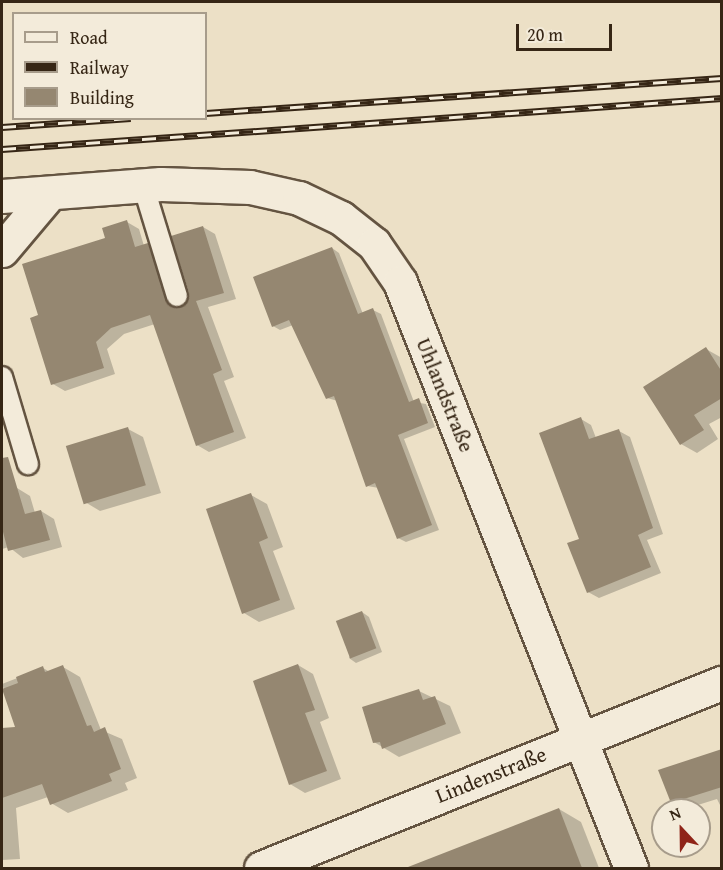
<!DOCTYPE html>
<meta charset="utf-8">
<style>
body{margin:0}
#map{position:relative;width:723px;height:870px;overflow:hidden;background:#ece0c6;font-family:"Gentium Book Plus",serif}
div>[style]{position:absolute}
.shadow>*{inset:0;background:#0003}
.building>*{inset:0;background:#958771;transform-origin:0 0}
.roads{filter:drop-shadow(2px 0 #645441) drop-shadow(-2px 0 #645441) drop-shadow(0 2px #645441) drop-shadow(0 -2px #645441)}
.lane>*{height:20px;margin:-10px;padding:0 10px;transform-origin:10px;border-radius:10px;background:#f3ebda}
.street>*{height:33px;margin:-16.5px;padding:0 16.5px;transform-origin:16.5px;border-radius:16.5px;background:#f3ebda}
.rail>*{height:7px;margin-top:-3.5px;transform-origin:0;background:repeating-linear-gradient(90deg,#f3ebda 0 14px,#362615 0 28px);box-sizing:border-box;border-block:2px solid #362615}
span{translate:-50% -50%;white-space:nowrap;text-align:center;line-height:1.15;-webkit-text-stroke:4.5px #f3ebda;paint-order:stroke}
.street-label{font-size:21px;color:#362615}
.frame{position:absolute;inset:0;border:3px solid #362615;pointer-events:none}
.legend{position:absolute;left:12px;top:12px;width:195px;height:108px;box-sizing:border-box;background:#f3ebda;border:2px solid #a79c8b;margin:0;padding:8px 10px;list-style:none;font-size:18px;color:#362615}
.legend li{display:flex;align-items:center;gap:12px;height:30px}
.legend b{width:30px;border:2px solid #a79c8b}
.north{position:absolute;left:651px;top:798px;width:60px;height:60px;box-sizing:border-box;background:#f3ebda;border:2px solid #a79c8b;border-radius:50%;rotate:338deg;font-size:16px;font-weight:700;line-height:24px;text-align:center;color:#362615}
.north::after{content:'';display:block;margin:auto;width:21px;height:27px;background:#8f2418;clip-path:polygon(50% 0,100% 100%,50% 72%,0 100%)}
.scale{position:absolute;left:516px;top:24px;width:96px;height:27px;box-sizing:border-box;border:3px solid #362615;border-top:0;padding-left:8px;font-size:18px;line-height:21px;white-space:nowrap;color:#362615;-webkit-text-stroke:4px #f3ebda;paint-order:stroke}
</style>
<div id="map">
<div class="shadow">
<i style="clip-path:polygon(127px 222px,139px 229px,144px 246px,160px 251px,178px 308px,187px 305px,203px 227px,215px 234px,236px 299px,208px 307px,234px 377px,224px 381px,246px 438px,209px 452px,197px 445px,155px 324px,124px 334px,107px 349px,115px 374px,65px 391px,53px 384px,40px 316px,106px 239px)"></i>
<i style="clip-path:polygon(332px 248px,339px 253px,363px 314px,373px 310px,381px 314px,414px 402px,426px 404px,435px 427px,404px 439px,439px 530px,406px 542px,398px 538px,379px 488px,367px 486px,338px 401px,327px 398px,293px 325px,280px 330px,273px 326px)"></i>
<i style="clip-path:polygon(706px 349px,722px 358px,722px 417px,709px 424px,718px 439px,697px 453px,681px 444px,645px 387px)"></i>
<i style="clip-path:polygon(581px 419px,591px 425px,596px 438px,619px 431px,630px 437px,663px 534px,647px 540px,661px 573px,599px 598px,588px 592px,580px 540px)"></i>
<i style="clip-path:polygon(128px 429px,143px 437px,161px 493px,100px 511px,85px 502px)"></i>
<i style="clip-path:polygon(17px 488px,30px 496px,35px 513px,41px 511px,54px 519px,62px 547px,23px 558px,9px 547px,2px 549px,2px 493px)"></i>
<i style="clip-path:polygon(251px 495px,267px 504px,283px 547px,273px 551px,295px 609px,259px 622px,244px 613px)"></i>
<i style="clip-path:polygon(362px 612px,369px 617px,382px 652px,356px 663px,349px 658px)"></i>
<i style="clip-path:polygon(298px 665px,313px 674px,329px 718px,320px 722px,341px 779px,305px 793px,290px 784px)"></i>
<i style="clip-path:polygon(63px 667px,80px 677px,101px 730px,122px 739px,137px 778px,125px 783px,128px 790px,68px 813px,51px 803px,48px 797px,16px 808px,20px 859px,2px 860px,2px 769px,25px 767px,23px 744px,2px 684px,43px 668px,50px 672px)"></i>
<i style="clip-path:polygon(419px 691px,450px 706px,461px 733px,399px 757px,374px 742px)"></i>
<i style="clip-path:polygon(722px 750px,722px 809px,717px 799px,685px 809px,672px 802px)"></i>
<i style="clip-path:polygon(559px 809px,581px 822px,599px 868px,446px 868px,441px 856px)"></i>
</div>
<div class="building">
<i style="clip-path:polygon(127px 220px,135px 247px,148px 243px,166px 300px,175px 308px,185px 305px,189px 293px,171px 236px,203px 226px,224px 293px,196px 301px,222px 370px,213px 374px,234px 432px,196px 446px,150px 315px,111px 328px,96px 342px,104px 368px,51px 385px,30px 318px,38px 315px,22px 264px,105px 238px,102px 228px)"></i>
<i style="clip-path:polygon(332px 247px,358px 314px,373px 308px,409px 402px,419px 398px,428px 423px,398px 435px,432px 525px,397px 539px,375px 483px,366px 487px,334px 396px,326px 399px,289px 320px,272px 327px,253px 277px)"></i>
<i style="clip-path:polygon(706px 347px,722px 372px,722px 398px,694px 415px,704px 430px,680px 445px,643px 387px)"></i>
<i style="clip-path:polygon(581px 417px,589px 439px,619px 429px,653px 528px,638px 535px,651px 567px,587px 593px,567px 543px,579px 539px,539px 433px)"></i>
<i style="left:128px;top:427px;width:61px;height:65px;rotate:73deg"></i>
<i style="clip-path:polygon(8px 457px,25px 514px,41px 510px,50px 540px,8px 551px,2px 528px,2px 458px)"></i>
<i style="clip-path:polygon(251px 493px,268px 538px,259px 542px,280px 600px,242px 614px,206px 509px)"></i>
<i style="left:362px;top:611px;width:40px;height:28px;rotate:69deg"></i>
<i style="clip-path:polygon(298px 664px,315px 710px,305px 713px,327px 771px,289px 785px,253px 681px)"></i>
<i style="clip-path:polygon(63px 665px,87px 726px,91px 725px,94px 732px,105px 727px,121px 769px,109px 774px,112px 781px,50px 805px,42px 784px,2px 798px,2px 728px,15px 727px,2px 689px,18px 683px,16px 677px,43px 666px,45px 672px)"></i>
<i style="clip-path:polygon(419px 689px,423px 700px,435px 696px,446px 724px,382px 749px,380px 742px,373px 743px,362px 707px)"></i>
<i style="clip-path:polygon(722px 749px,722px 787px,671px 803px,658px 770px)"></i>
<i style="clip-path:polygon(559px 808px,582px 868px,409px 868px,408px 867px)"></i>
</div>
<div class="roads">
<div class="lane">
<i style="left:143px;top:185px;width:116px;rotate:73deg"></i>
<i style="left:2px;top:377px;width:91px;rotate:73.4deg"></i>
</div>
<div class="street">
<i style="left:2px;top:196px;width:159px;rotate:-4.3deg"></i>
<i style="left:161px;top:184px;width:89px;rotate:1.9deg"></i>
<i style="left:250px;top:187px;width:50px;rotate:12.7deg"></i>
<i style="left:299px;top:198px;width:47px;rotate:25.5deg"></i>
<i style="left:341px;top:218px;width:42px;rotate:38.2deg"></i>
<i style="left:374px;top:244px;width:46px;rotate:55.6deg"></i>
<i style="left:400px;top:282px;width:630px;rotate:68.49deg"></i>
<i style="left:2px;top:250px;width:73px;rotate:-50deg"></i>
<i style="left:261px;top:868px;width:497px;rotate:-21.9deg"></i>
</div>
</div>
<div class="rail">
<i style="left:206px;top:113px;width:517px;rotate:-3.88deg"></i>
<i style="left:2px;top:127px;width:129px;rotate:-4deg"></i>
<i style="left:2px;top:149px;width:722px;rotate:-4.05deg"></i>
</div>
<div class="street-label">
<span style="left:445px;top:395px;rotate:68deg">Uhlandstraße</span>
<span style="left:491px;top:775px;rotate:-22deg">Lindenstraße</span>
</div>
<div class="frame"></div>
<ul class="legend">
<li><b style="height:8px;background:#f3ebda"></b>Road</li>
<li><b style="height:8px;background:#362615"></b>Railway</li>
<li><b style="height:16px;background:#958771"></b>Building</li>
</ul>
<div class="north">N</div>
<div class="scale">20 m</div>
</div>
